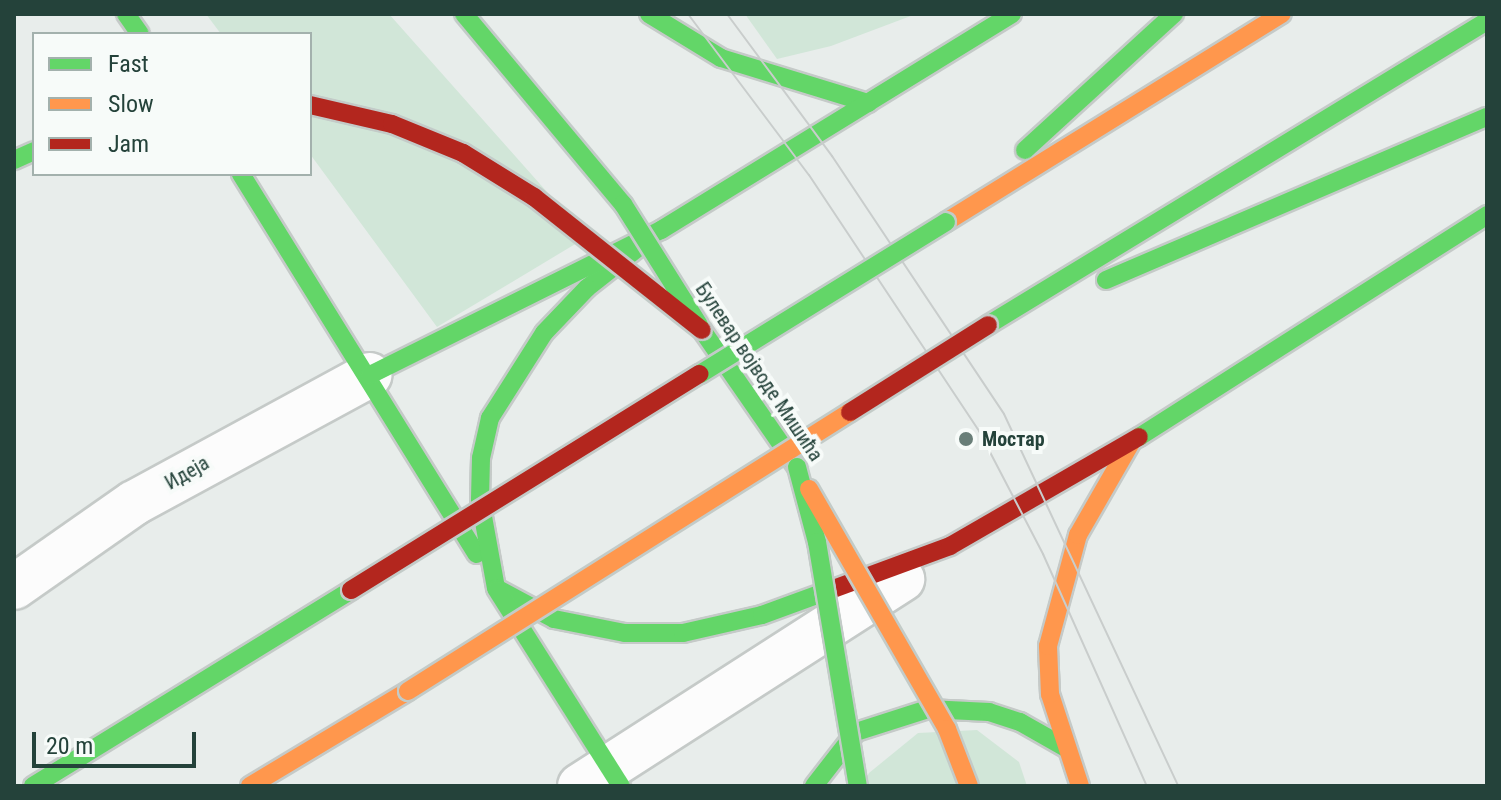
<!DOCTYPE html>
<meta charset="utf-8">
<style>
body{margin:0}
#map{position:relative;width:1501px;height:800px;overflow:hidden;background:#e8edeb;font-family:"Roboto Condensed",sans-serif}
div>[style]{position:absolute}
.green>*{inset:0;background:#d1e6d8}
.roads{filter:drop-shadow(2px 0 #c5cac8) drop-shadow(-2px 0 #c5cac8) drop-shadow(0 2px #c5cac8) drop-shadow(0 -2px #c5cac8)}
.street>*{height:44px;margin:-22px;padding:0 22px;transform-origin:22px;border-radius:22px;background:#fcfcfc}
.fast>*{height:18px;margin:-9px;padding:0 9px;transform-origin:9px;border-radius:9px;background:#63d668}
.slow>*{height:18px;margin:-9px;padding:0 9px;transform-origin:9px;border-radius:9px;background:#ff974d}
.jam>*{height:18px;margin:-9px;padding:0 9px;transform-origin:9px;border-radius:9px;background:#b3261e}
.tram>*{height:2px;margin:-1px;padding:0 1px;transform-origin:1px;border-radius:1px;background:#c9cdcc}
.bridges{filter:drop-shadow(2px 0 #c3cbc8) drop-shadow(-2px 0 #c3cbc8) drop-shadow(0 2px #c3cbc8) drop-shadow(0 -2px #c3cbc8)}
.fast-bridge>*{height:18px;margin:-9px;padding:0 9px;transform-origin:9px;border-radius:9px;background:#63d668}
.slow-bridge>*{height:18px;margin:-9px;padding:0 9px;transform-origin:9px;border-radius:9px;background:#ff974d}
.jam-bridge>*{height:18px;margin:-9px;padding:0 9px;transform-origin:9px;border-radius:9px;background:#b3261e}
.dots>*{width:22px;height:22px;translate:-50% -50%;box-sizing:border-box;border:4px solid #f7fbf9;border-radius:50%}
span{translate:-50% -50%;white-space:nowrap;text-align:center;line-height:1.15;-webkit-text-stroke:8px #f7fbf9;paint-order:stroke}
.street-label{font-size:20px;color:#24423a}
.poi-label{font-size:20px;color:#24423a;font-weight:700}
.left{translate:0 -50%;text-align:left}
.frame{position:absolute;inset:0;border:16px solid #24423a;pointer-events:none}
.legend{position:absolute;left:32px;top:32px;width:280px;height:144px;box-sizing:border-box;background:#f7fbf9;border:2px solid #a3b1ad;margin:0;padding:10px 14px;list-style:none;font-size:24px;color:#24423a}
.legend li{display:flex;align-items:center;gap:16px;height:40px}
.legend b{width:40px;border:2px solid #a3b1ad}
.scale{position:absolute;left:32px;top:732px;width:164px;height:36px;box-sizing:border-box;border:4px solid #24423a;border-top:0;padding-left:10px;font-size:24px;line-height:28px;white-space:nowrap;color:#24423a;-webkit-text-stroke:6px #f7fbf9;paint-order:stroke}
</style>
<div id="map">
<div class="green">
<i style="clip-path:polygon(206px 14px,389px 14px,587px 237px,437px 327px,310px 154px,310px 34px,221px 34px)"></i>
<i style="clip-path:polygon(745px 14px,916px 14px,831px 46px,777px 59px)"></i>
<i style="clip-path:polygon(977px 730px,1019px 762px,1027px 786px,862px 786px,869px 773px,918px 733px)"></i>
</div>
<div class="roads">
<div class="street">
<i style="left:14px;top:587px;width:146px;rotate:-35deg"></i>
<i style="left:134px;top:503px;width:268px;rotate:-28.5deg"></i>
<i style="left:580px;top:786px;width:383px;rotate:-32.7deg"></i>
</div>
<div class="fast">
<i style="left:126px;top:14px;width:24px;rotate:55deg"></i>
<i style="left:649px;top:14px;width:84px;rotate:31.4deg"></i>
<i style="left:721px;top:58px;width:154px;rotate:17deg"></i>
<i style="left:1025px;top:150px;width:202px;rotate:-42.4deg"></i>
<i style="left:14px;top:160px;width:22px;rotate:-24deg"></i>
<i style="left:241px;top:174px;width:447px;rotate:58.2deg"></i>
<i style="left:648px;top:240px;width:78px;rotate:141.8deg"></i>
<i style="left:587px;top:288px;width:62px;rotate:133.7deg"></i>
<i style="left:544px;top:333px;width:101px;rotate:122.4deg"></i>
<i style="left:490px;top:418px;width:41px;rotate:102.7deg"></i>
<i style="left:481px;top:458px;width:42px;rotate:91.4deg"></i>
<i style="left:480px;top:500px;width:89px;rotate:79.7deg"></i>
<i style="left:496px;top:588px;width:66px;rotate:28.1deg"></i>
<i style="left:554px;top:619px;width:72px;rotate:11.2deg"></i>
<i style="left:625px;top:633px;width:58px"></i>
<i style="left:683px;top:633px;width:81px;rotate:-12.8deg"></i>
<i style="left:762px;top:615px;width:67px;rotate:-20.1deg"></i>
<i style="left:1106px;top:280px;width:414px;rotate:-23.2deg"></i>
<i style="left:988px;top:325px;width:584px;rotate:-31.35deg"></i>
<i style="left:702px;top:330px;width:167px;rotate:55.3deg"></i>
<i style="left:370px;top:375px;width:325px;rotate:-26.5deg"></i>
<i style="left:661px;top:230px;width:412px;rotate:-31.6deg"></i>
<i style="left:1139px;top:437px;width:413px;rotate:-32.5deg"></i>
<i style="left:497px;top:590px;width:232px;rotate:57.7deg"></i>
<i style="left:33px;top:786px;width:374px;rotate:-31.6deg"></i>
<i style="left:814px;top:786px;width:68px;rotate:-52.1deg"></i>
<i style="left:856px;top:732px;width:76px;rotate:-17.7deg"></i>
<i style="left:928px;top:709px;width:61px;rotate:2.8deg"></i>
<i style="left:989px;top:712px;width:33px;rotate:18deg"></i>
<i style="left:1020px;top:722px;width:53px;rotate:29.5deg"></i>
</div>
<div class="slow">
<i style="left:946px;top:222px;width:395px;rotate:-31.8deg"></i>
<i style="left:250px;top:786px;width:184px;rotate:-31deg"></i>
<i style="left:1080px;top:786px;width:97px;rotate:-108.1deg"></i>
<i style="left:1050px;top:694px;width:48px;rotate:-92.4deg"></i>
<i style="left:1048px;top:646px;width:115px;rotate:-74.9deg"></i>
<i style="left:1078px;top:535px;width:106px;rotate:-60.1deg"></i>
</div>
<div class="jam">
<i style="left:825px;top:592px;width:133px;rotate:-20.2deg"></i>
<i style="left:950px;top:546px;width:218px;rotate:-30deg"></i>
</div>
</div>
<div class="tram">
<i style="left:688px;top:14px;width:201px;rotate:53.1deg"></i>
<i style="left:809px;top:175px;width:307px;rotate:56.4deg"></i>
<i style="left:979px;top:431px;width:139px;rotate:62.5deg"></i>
<i style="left:1043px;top:554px;width:254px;rotate:65.9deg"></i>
<i style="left:727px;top:14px;width:177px;rotate:53.5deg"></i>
<i style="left:832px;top:156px;width:310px;rotate:56.3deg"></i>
<i style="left:1004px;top:414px;width:411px;rotate:64.9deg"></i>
</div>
<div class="bridges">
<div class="fast-bridge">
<i style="left:464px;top:14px;width:248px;rotate:50.1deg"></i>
<i style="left:623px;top:204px;width:143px;rotate:57.9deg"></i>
<i style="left:700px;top:374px;width:289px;rotate:-31.7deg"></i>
<i style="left:797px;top:467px;width:78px;rotate:75.1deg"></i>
<i style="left:817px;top:542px;width:247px;rotate:80.5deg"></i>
</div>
<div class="slow-bridge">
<i style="left:809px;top:489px;width:277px;rotate:60.1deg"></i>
<i style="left:947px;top:729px;width:61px;rotate:68.9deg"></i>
<i style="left:408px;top:691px;width:523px;rotate:-32.26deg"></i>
</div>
<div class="jam-bridge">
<i style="left:310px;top:105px;width:84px;rotate:13deg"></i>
<i style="left:392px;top:124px;width:77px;rotate:22.2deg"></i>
<i style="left:463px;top:153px;width:84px;rotate:31.8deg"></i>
<i style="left:534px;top:197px;width:214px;rotate:38.4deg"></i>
<i style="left:850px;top:412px;width:163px;rotate:-32.2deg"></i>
<i style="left:351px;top:590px;width:410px;rotate:-31.8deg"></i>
</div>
</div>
<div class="dots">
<i style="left:966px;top:439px;background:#697e78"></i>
</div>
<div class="street-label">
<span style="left:759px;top:372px;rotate:56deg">Булевар војводе Мишића</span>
<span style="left:187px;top:473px;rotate:-30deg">Идеја</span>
</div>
<div class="poi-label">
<span class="left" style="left:982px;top:439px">Мостар</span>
</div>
<div class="frame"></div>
<ul class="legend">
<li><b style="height:10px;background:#63d668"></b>Fast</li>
<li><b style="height:10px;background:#ff974d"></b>Slow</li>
<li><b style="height:10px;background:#b3261e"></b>Jam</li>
</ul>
<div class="scale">20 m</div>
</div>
